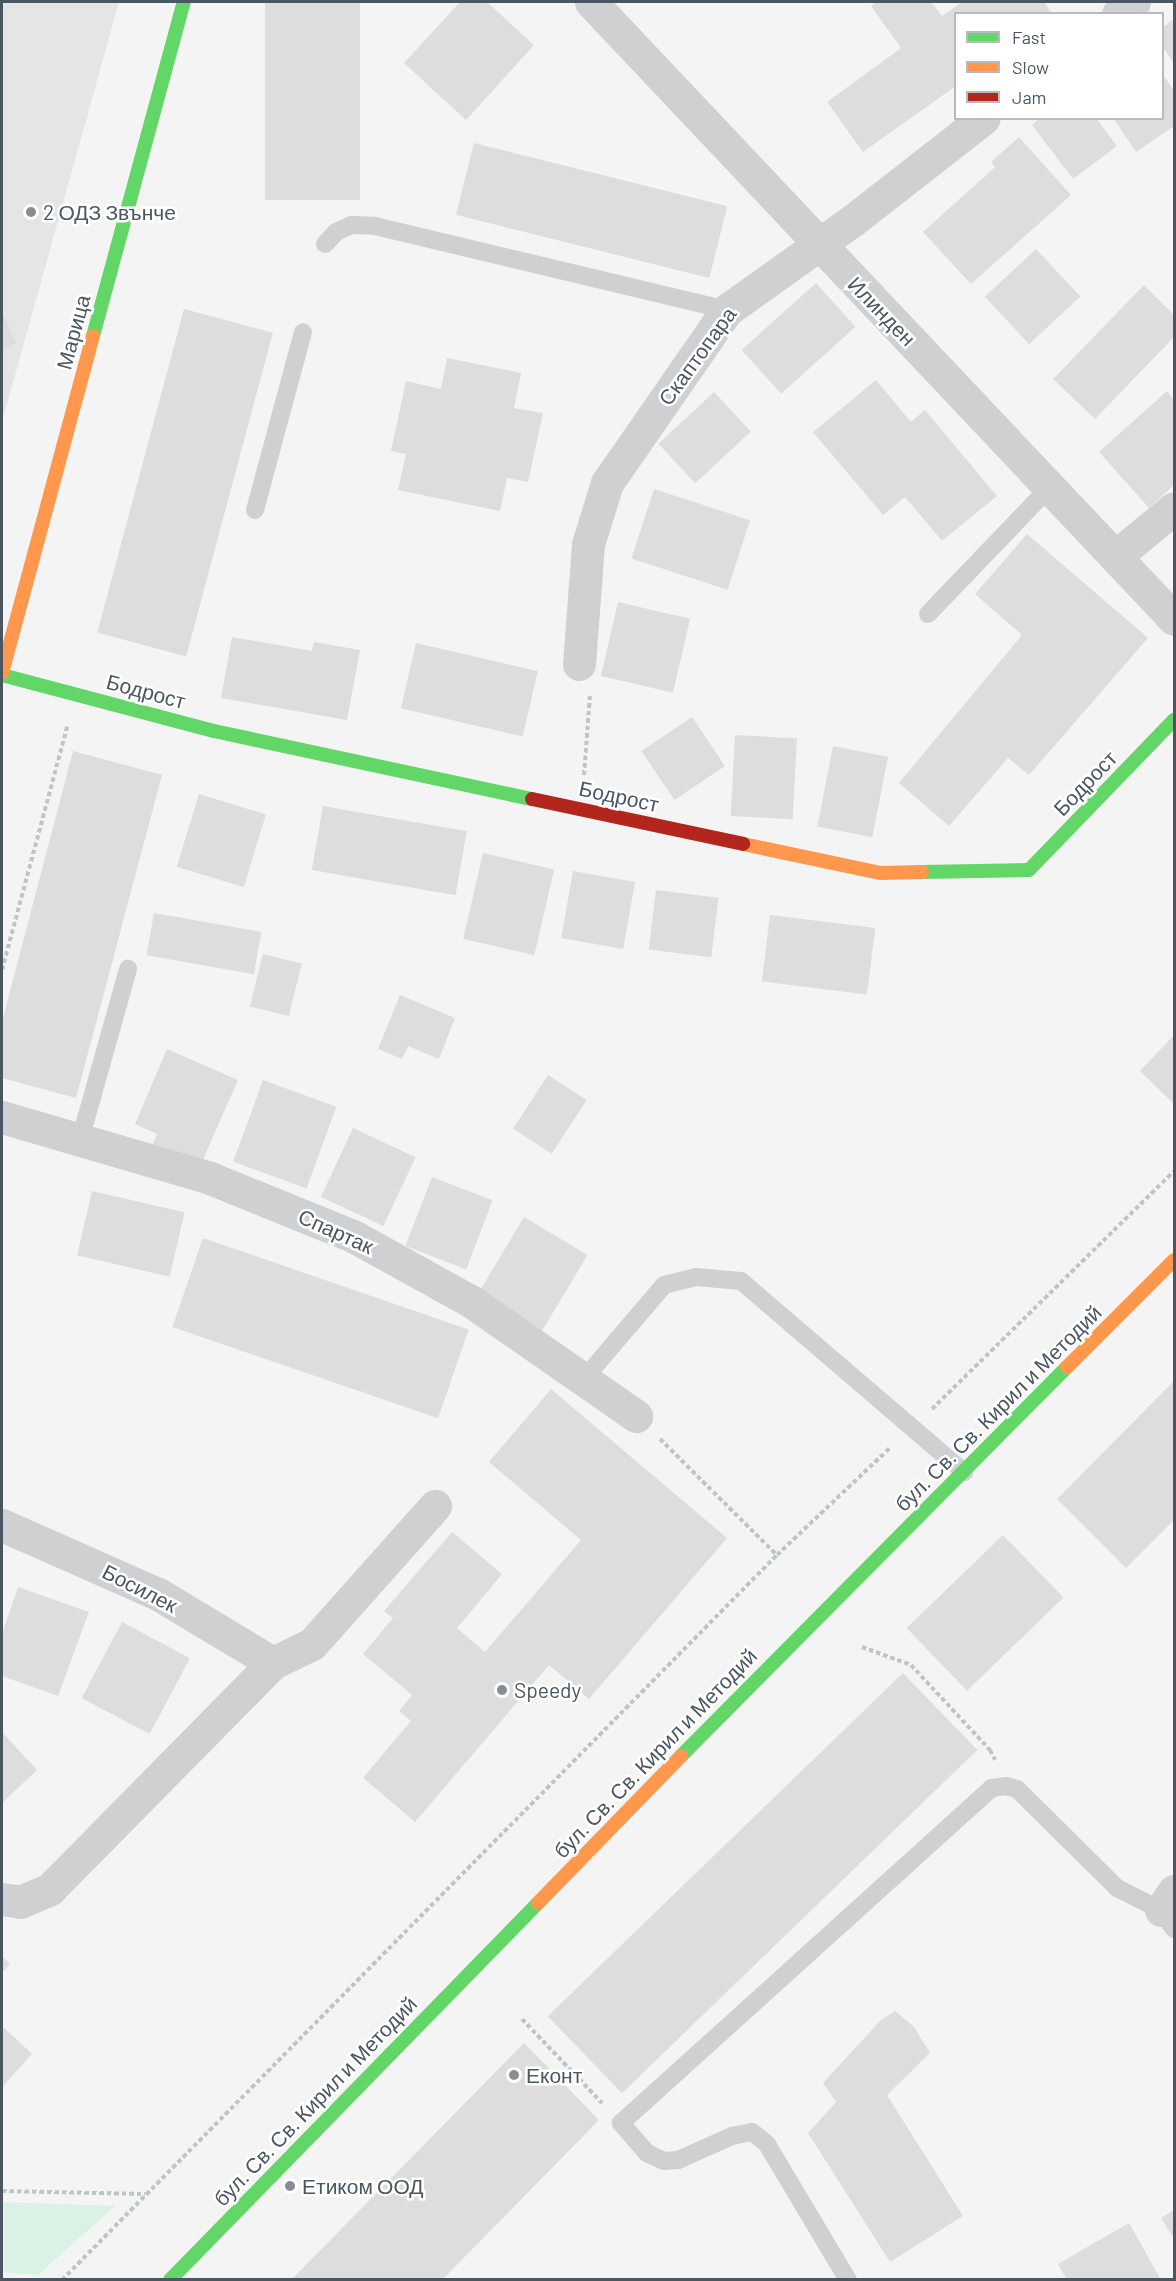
<!DOCTYPE html>
<meta charset="utf-8">
<style>
body{margin:0}
#map{position:relative;width:1176px;height:2281px;overflow:hidden;background:#f4f4f4;font-family:Barlow,sans-serif}
div>[style]{position:absolute}
.education>*{inset:0;background:#e6e5e6}
.green>*{inset:0;background:#d9f2e3}
.building>*{inset:0;background:#ddddde;transform-origin:0 0}
.path>*{height:4px;margin-top:-2px;transform-origin:0;background:repeating-linear-gradient(90deg,#bcc7c4 0 4.5px,transparent 0 7.5px)}
.lane>*{height:18px;margin:-9px;padding:0 9px;transform-origin:9px;border-radius:9px;background:#ced0d2}
.street>*{height:33px;margin:-16.5px;padding:0 16.5px;transform-origin:16.5px;border-radius:16.5px;background:#ced0d2}
.fast>*{height:14px;margin:-7px;padding:0 7px;transform-origin:7px;border-radius:7px;background:#63d668}
.slow>*{height:14px;margin:-7px;padding:0 7px;transform-origin:7px;border-radius:7px;background:#ff974d}
.jam>*{height:14px;margin:-7px;padding:0 7px;transform-origin:7px;border-radius:7px;background:#b3261e}
.dots>*{width:16px;height:16px;translate:-50% -50%;box-sizing:border-box;border:3px solid #fff;border-radius:50%}
span{translate:-50% -50%;white-space:nowrap;text-align:center;line-height:1.15;-webkit-text-stroke:5px #fff;paint-order:stroke}
.poi-label{font-size:21px;color:#4a5661}
.left{translate:0 -50%;text-align:left}
.street-label{font-size:21px;color:#4a5661}
.frame{position:absolute;inset:0;border:3px solid #4a5661;pointer-events:none}
.legend{position:absolute;left:954px;top:12px;width:210px;height:108px;box-sizing:border-box;background:#fff;border:2px solid #b7bbc0;margin:0;padding:8px 10px;list-style:none;font-size:18px;color:#4a5661}
.legend li{display:flex;align-items:center;gap:12px;height:30px}
.legend b{width:30px;border:2px solid #b7bbc0}
</style>
<div id="map">
<div class="education">
<i style="clip-path:polygon(2px 2px,119px 2px,2px 422px)"></i>
</div>
<div class="green">
<i style="clip-path:polygon(2px 2202px,115px 2206px,38px 2275px,2px 2272px)"></i>
</div>
<div class="building">
<i style="left:265px;top:2px;width:95px;height:198px"></i>
<i style="clip-path:polygon(460px 2px,487px 2px,534px 45px,466px 120px,404px 63px)"></i>
<i style="clip-path:polygon(877px 2px,931px 2px,942px 16px,962px 2px,1044px 2px,1052px 14px,956px 14px,956px 86px,863px 152px,827px 102px,901px 48px,871px 6px)"></i>
<i style="clip-path:polygon(1174px 19px,1174px 63px,1162px 46px,1162px 28px)"></i>
<i style="clip-path:polygon(1162px 73px,1174px 91px,1174px 126px,1136px 152px,1113px 118px,1162px 118px)"></i>
<i style="clip-path:polygon(1040px 118px,1096px 118px,1117px 146px,1073px 179px,1032px 125px)"></i>
<i style="clip-path:polygon(1019px 137px,1071px 195px,971px 284px,923px 232px,995px 167px,991px 162px)"></i>
<i style="left:474px;top:143px;width:261px;height:74px;rotate:14deg"></i>
<i style="left:1036px;top:249px;width:65px;height:70px;rotate:47deg"></i>
<i style="left:816px;top:283px;width:59px;height:100px;rotate:48deg"></i>
<i style="clip-path:polygon(1144px 285px,1174px 315px,1174px 337px,1095px 419px,1053px 379px)"></i>
<i style="left:184px;top:309px;width:92px;height:335px;rotate:15deg"></i>
<i style="clip-path:polygon(2px 311px,16px 343px,2px 349px)"></i>
<i style="clip-path:polygon(447px 358px,521px 373px,514px 408px,543px 413px,528px 482px,507px 478px,500px 511px,398px 490px,406px 454px,391px 451px,406px 381px,441px 389px)"></i>
<i style="clip-path:polygon(876px 380px,911px 422px,925px 410px,997px 496px,942px 541px,905px 497px,883px 515px,813px 432px)"></i>
<i style="clip-path:polygon(1167px 391px,1174px 400px,1174px 485px,1149px 508px,1099px 452px)"></i>
<i style="left:714px;top:392px;width:54px;height:76px;rotate:47deg"></i>
<i style="left:654px;top:489px;width:101px;height:73px;rotate:18deg"></i>
<i style="clip-path:polygon(1027px 534px,1148px 638px,1029px 775px,1008px 758px,949px 826px,899px 783px,1022px 635px,975px 594px)"></i>
<i style="left:618px;top:602px;width:74px;height:76px;rotate:13deg"></i>
<i style="clip-path:polygon(232px 637px,312px 651px,314px 642px,360px 650px,347px 720px,221px 698px)"></i>
<i style="left:416px;top:643px;width:125px;height:67px;rotate:13deg"></i>
<i style="left:692px;top:717px;width:59px;height:61px;rotate:56deg"></i>
<i style="left:735px;top:735px;width:62px;height:81px;rotate:3deg"></i>
<i style="left:833px;top:746px;width:56px;height:82px;rotate:11deg"></i>
<i style="clip-path:polygon(73px 751px,162px 775px,76px 1098px,2px 1078px,2px 1022px)"></i>
<i style="left:199px;top:794px;width:70px;height:76px;rotate:17deg"></i>
<i style="left:323px;top:806px;width:146px;height:65px;rotate:10deg"></i>
<i style="left:483px;top:853px;width:73px;height:88px;rotate:13deg"></i>
<i style="left:573px;top:871px;width:63px;height:68px;rotate:10deg"></i>
<i style="left:656px;top:890px;width:63px;height:60px;rotate:7deg"></i>
<i style="left:154px;top:913px;width:109px;height:43px;rotate:10deg"></i>
<i style="left:770px;top:915px;width:106px;height:67px;rotate:7deg"></i>
<i style="left:263px;top:954px;width:40px;height:54px;rotate:14deg"></i>
<i style="clip-path:polygon(400px 995px,455px 1018px,439px 1059px,408px 1046px,402px 1059px,378px 1049px)"></i>
<i style="clip-path:polygon(1174px 1035px,1174px 1104px,1140px 1071px)"></i>
<i style="clip-path:polygon(167px 1049px,238px 1080px,201px 1164px,153px 1144px,157px 1134px,135px 1124px)"></i>
<i style="left:548px;top:1075px;width:46px;height:64px;rotate:33deg"></i>
<i style="left:263px;top:1080px;width:78px;height:87px;rotate:20deg"></i>
<i style="left:353px;top:1128px;width:69px;height:76px;rotate:25deg"></i>
<i style="left:432px;top:1177px;width:65px;height:74px;rotate:21deg"></i>
<i style="left:92px;top:1191px;width:95px;height:66px;rotate:13deg"></i>
<i style="left:524px;top:1217px;width:74px;height:89px;rotate:31deg"></i>
<i style="left:203px;top:1238px;width:281px;height:94px;rotate:19deg"></i>
<i style="clip-path:polygon(1174px 1381px,1174px 1520px,1126px 1568px,1057px 1499px)"></i>
<i style="clip-path:polygon(551px 1389px,727px 1538px,589px 1699px,549px 1665px,415px 1822px,363px 1778px,411px 1721px,399px 1711px,412px 1695px,363px 1654px,393px 1618px,384px 1611px,452px 1532px,502px 1574px,457px 1628px,485px 1652px,581px 1540px,489px 1462px)"></i>
<i style="left:1003px;top:1535px;width:87px;height:134px;rotate:46deg"></i>
<i style="clip-path:polygon(18px 1587px,89px 1612px,58px 1696px,2px 1676px,2px 1634px)"></i>
<i style="left:122px;top:1622px;width:77px;height:86px;rotate:28deg"></i>
<i style="left:903px;top:1673px;width:107px;height:494px;rotate:46deg"></i>
<i style="clip-path:polygon(2px 1732px,37px 1770px,2px 1803px)"></i>
<i style="clip-path:polygon(2px 1956px,10px 1964px,2px 1973px)"></i>
<i style="clip-path:polygon(895px 2011px,914px 2027px,930px 2053px,887px 2095px,963px 2216px,890px 2262px,808px 2133px,836px 2102px,823px 2083px,881px 2020px)"></i>
<i style="clip-path:polygon(2px 2026px,32px 2054px,2px 2087px)"></i>
<i style="clip-path:polygon(524px 2043px,599px 2120px,442px 2280px,291px 2280px)"></i>
<i style="clip-path:polygon(1174px 2210px,1174px 2239px,1161px 2218px)"></i>
<i style="clip-path:polygon(1129px 2223px,1161px 2280px,1067px 2280px,1058px 2264px)"></i>
</div>
<div class="path">
<i style="left:584px;top:775px;width:79px;rotate:-85.7deg"></i>
<i style="left:2px;top:970px;width:252px;rotate:-75deg"></i>
<i style="left:932px;top:1409px;width:339px;rotate:-44.5deg"></i>
<i style="left:660px;top:1439px;width:165px;rotate:44.8deg"></i>
<i style="left:862px;top:1647px;width:52px;rotate:20.2deg"></i>
<i style="left:911px;top:1665px;width:116px;rotate:47.1deg"></i>
<i style="left:990px;top:1750px;width:11px;rotate:63deg"></i>
<i style="left:522px;top:2019px;width:116px;rotate:46.4deg"></i>
<i style="left:2px;top:2191px;width:143px;rotate:1.2deg"></i>
<i style="left:62px;top:2280px;width:1018px;rotate:-45.4deg"></i>
<i style="left:777px;top:1555px;width:157px;rotate:-43.5deg"></i>
</div>
<div class="lane">
<i style="left:325px;top:244px;width:16px;rotate:-47deg"></i>
<i style="left:336px;top:232px;width:17px;rotate:-24deg"></i>
<i style="left:352px;top:225px;width:23px;rotate:2deg"></i>
<i style="left:375px;top:226px;width:362px;rotate:13.4deg"></i>
<i style="left:255px;top:510px;width:184px;rotate:-74.9deg"></i>
<i style="left:928px;top:614px;width:176px;rotate:-46.2deg"></i>
<i style="left:80px;top:1140px;width:178px;rotate:-74.3deg"></i>
<i style="left:583px;top:1380px;width:125px;rotate:-49.5deg"></i>
<i style="left:664px;top:1285px;width:33px;rotate:-14deg"></i>
<i style="left:696px;top:1277px;width:45px;rotate:5.1deg"></i>
<i style="left:741px;top:1281px;width:294px;rotate:40.6deg"></i>
<i style="left:848px;top:2280px;width:158px;rotate:-120.8deg"></i>
<i style="left:767px;top:2144px;width:19px;rotate:-141deg"></i>
<i style="left:752px;top:2132px;width:20px;rotate:169deg"></i>
<i style="left:732px;top:2136px;width:59px;rotate:156deg"></i>
<i style="left:678px;top:2160px;width:14px;rotate:176deg"></i>
<i style="left:664px;top:2161px;width:19px;rotate:-155deg"></i>
<i style="left:647px;top:2153px;width:40px;rotate:-131deg"></i>
<i style="left:621px;top:2123px;width:500px;rotate:-42.1deg"></i>
<i style="left:992px;top:1788px;width:14px;rotate:-8deg"></i>
<i style="left:1006px;top:1786px;width:11px;rotate:15deg"></i>
<i style="left:1017px;top:1789px;width:141px;rotate:44.7deg"></i>
<i style="left:1117px;top:1888px;width:49px;rotate:26.6deg"></i>
<i style="left:1161px;top:1910px;width:23px;rotate:56deg"></i>
</div>
<div class="street">
<i style="left:591px;top:2px;width:849px;rotate:46.62deg"></i>
<i style="left:1118px;top:14px;width:20px;rotate:-37deg"></i>
<i style="left:1116px;top:556px;width:75px;rotate:-39.6deg"></i>
<i style="left:579px;top:664px;width:120px;rotate:-85.7deg"></i>
<i style="left:588px;top:544px;width:64px;rotate:-72.7deg"></i>
<i style="left:607px;top:483px;width:211px;rotate:-55.3deg"></i>
<i style="left:727px;top:310px;width:153px;rotate:-35.5deg"></i>
<i style="left:852px;top:221px;width:167px;rotate:-38deg"></i>
<i style="left:2px;top:1117px;width:217px;rotate:16.3deg"></i>
<i style="left:210px;top:1178px;width:154px;rotate:22.1deg"></i>
<i style="left:353px;top:1236px;width:136px;rotate:29deg"></i>
<i style="left:472px;top:1302px;width:200px;rotate:34.8deg"></i>
<i style="left:2px;top:1525px;width:171px;rotate:23.9deg"></i>
<i style="left:158px;top:1594px;width:134px;rotate:31deg"></i>
<i style="left:2px;top:1899px;width:18px;rotate:9deg"></i>
<i style="left:20px;top:1902px;width:33px;rotate:-23deg"></i>
<i style="left:50px;top:1889px;width:317px;rotate:-45.4deg"></i>
<i style="left:273px;top:1663px;width:43px;rotate:-26deg"></i>
<i style="left:312px;top:1644px;width:185px;rotate:-48.3deg"></i>
<i style="left:1161px;top:1910px;width:23px;rotate:-56deg"></i>
</div>
<div class="fast">
<i style="left:93px;top:336px;width:346px;rotate:-74.8deg"></i>
<i style="left:2px;top:675px;width:219px;rotate:14.8deg"></i>
<i style="left:214px;top:731px;width:325px;rotate:12.1deg"></i>
<i style="left:922px;top:872px;width:107px;rotate:-1.1deg"></i>
<i style="left:1029px;top:870px;width:209px;rotate:-46deg"></i>
<i style="left:681px;top:1756px;width:548px;rotate:-45.22deg"></i>
<i style="left:170px;top:2280px;width:527px;rotate:-45.69deg"></i>
</div>
<div class="slow">
<i style="left:2px;top:673px;width:349px;rotate:-74.9deg"></i>
<i style="left:743px;top:844px;width:141px;rotate:11.9deg"></i>
<i style="left:881px;top:873px;width:41px;rotate:-1.4deg"></i>
<i style="left:1067px;top:1367px;width:151px;rotate:-45deg"></i>
<i style="left:538px;top:1903px;width:205px;rotate:-45.8deg"></i>
</div>
<div class="jam">
<i style="left:532px;top:799px;width:216px;rotate:12deg"></i>
</div>
<div class="dots">
<i style="left:31px;top:212px;background:#868d94"></i>
<i style="left:502px;top:1690px;background:#868d94"></i>
<i style="left:514px;top:2075px;background:#868d94"></i>
<i style="left:290px;top:2186px;background:#868d94"></i>
</div>
<div class="poi-label">
<span class="left" style="left:43px;top:212px">2 ОДЗ Звънче</span>
<span class="left" style="left:514px;top:1690px">Speedy</span>
<span class="left" style="left:526px;top:2075px">Еконт</span>
<span class="left" style="left:302px;top:2186px">Етиком ООД</span>
</div>
<div class="street-label">
<span style="left:882px;top:311px;rotate:46deg">Илинден</span>
<span style="left:73px;top:332px;rotate:-75deg">Марица</span>
<span style="left:697px;top:356px;rotate:-54deg">Скаптопара</span>
<span style="left:146px;top:691px;rotate:15deg">Бодрост</span>
<span style="left:1085px;top:783px;rotate:-46deg">Бодрост</span>
<span style="left:619px;top:796px;rotate:12deg">Бодрост</span>
<span style="left:336px;top:1231px;rotate:24deg">Спартак</span>
<span style="left:998px;top:1408px;rotate:-45deg">бул. Св. Св. Кирил и Методий</span>
<span style="left:140px;top:1588px;rotate:27deg">Босилек</span>
<span style="left:655px;top:1753px;rotate:-46deg">бул. Св. Св. Кирил и Методий</span>
<span style="left:315px;top:2101px;rotate:-46deg">бул. Св. Св. Кирил и Методий</span>
</div>
<div class="frame"></div>
<ul class="legend">
<li><b style="height:8px;background:#63d668"></b>Fast</li>
<li><b style="height:8px;background:#ff974d"></b>Slow</li>
<li><b style="height:8px;background:#b3261e"></b>Jam</li>
</ul>
</div>
